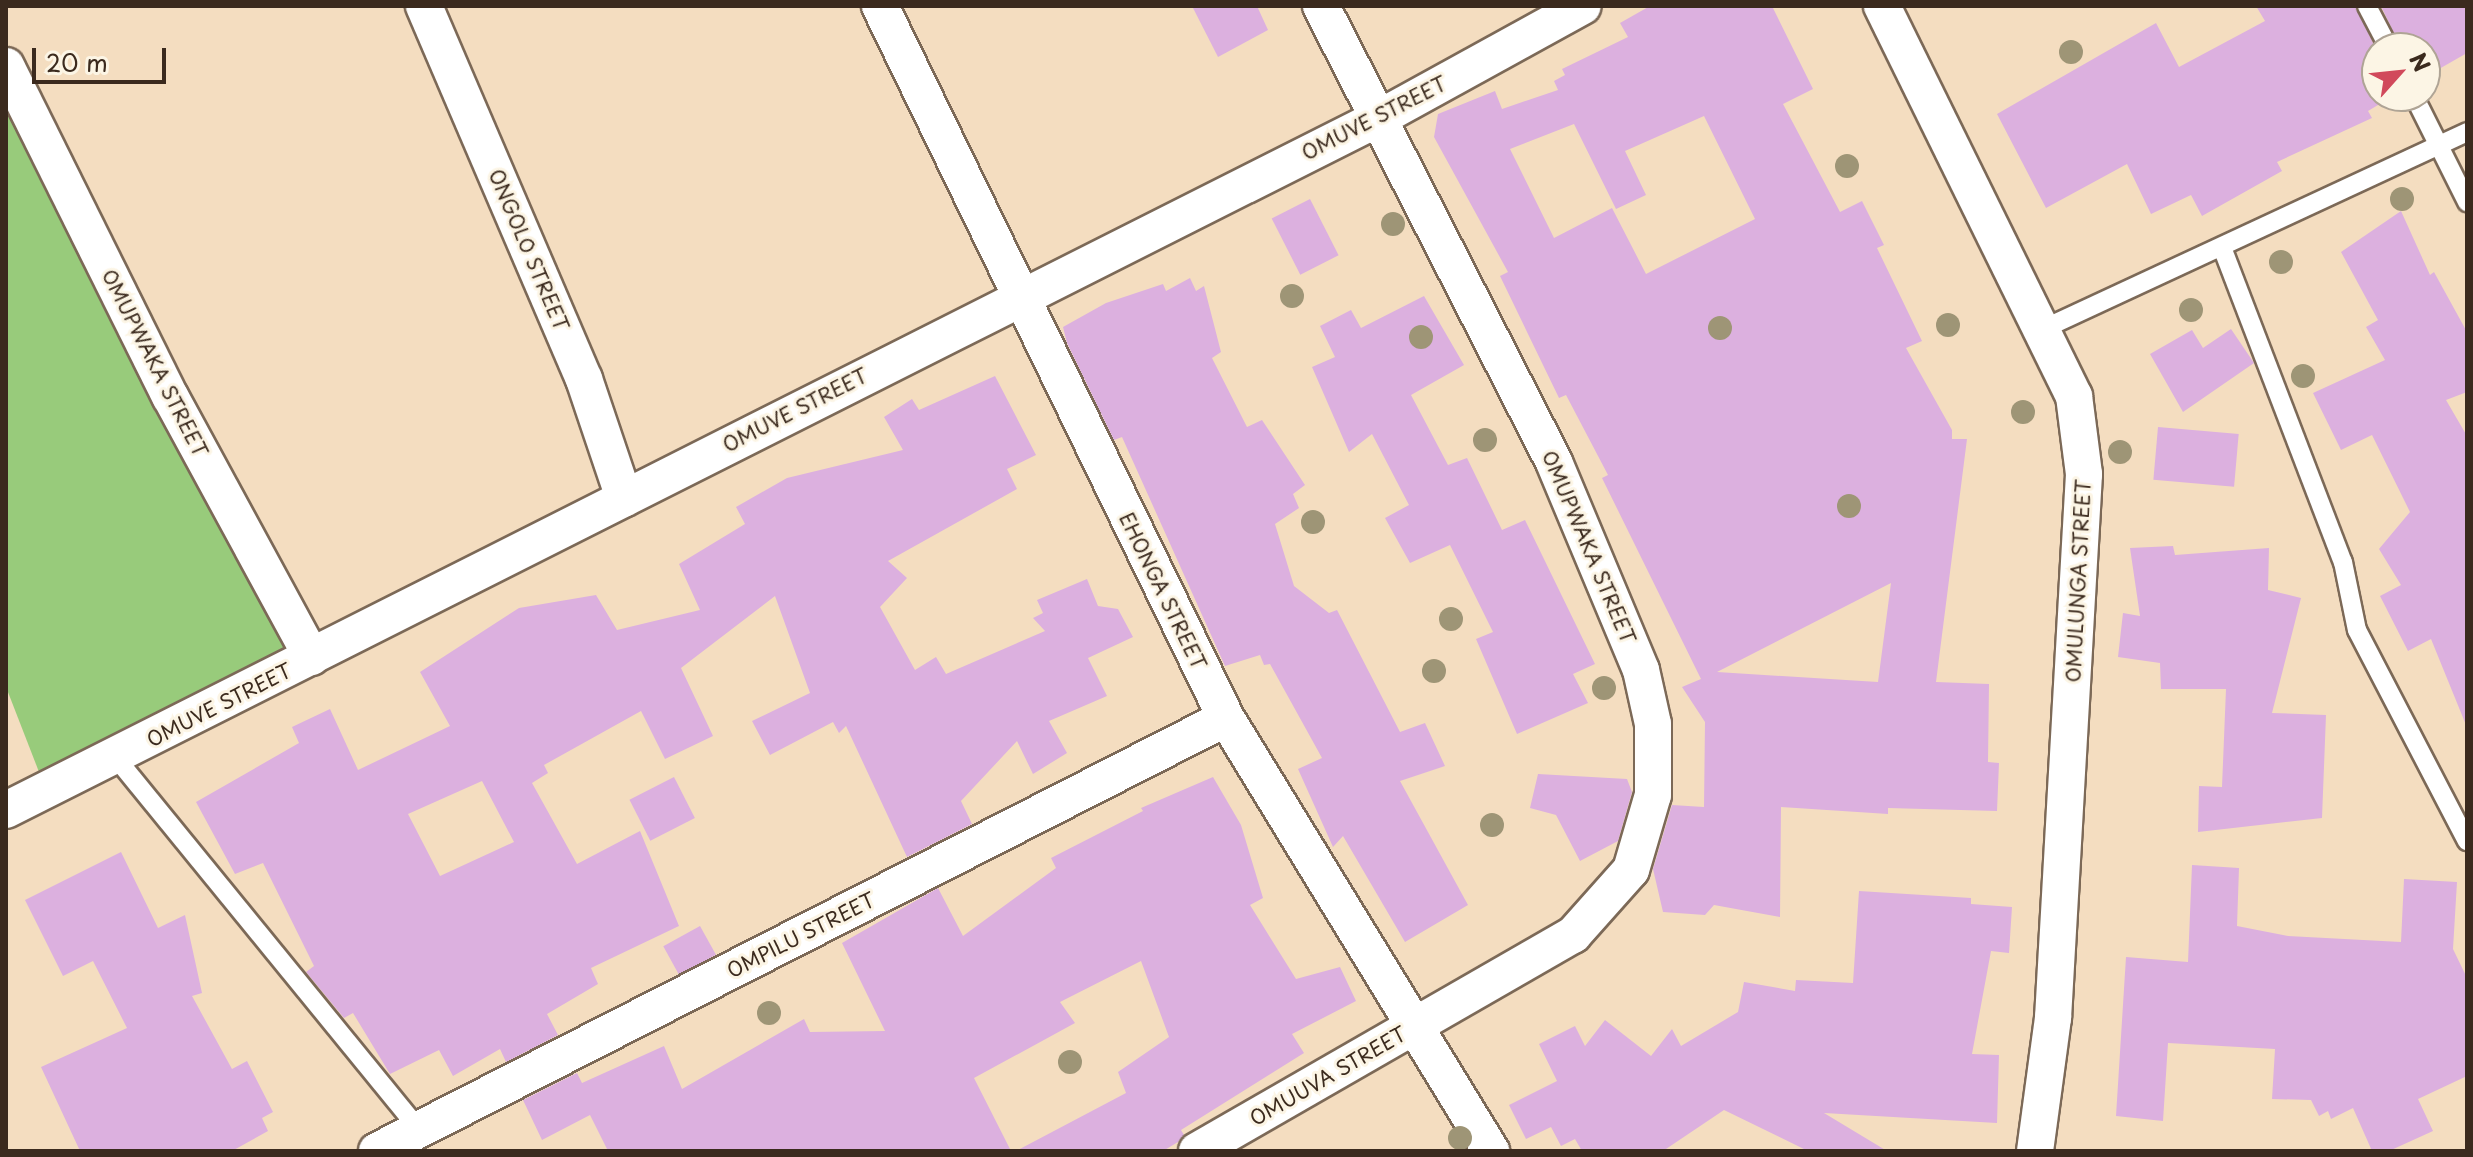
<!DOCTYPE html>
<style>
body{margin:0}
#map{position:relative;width:2473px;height:1157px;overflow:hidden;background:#f4ddc0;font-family:"Playpen Sans",sans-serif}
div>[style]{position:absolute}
.green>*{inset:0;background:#98cb7b}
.building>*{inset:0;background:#dcb0df;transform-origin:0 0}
.roads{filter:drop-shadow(2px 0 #7c6957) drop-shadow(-2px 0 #7c6957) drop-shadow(0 2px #7c6957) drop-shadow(0 -2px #7c6957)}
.lane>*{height:18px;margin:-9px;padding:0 9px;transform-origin:9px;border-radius:9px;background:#fff}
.street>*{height:36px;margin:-18px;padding:0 18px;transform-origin:18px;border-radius:18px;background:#fff}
.trees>*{width:24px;height:24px;margin:-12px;border-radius:50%;background:#9e9576}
span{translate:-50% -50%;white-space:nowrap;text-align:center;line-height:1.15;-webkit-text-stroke:6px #fcf5e5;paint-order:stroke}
.street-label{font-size:20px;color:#3b2a1e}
.frame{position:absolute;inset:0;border:8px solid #3b2a1e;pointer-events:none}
.north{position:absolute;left:2361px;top:32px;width:80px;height:80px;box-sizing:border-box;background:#fcf5e5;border:2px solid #afa495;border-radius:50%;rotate:63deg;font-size:22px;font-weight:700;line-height:32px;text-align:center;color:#3b2a1e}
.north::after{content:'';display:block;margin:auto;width:28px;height:36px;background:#d1495b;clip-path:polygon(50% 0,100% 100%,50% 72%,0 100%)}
.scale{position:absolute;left:32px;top:48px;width:134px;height:36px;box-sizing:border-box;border:4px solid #3b2a1e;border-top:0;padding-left:10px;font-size:24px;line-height:28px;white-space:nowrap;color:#3b2a1e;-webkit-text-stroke:6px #fcf5e5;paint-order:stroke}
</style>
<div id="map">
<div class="green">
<i style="clip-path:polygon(6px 66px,312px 657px,46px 790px,6px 687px)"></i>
</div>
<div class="building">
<i style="clip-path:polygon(1192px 6px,1257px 6px,1268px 30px,1218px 57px)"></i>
<i style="clip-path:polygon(evenodd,1650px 6px,1772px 6px,1813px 89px,1783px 104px,1840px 212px,1862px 201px,1884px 245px,1877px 248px,1922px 341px,1906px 348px,1952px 430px,1952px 439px,1967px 439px,1936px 682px,1989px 684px,1988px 762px,1999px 763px,1997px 811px,1888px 808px,1888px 814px,1781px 807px,1780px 917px,1714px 905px,1705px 915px,1663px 912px,1653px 869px,1672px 805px,1704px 807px,1705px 722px,1682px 687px,1701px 679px,1602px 478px,1608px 475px,1566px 395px,1559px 398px,1500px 276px,1508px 272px,1434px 137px,1438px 114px,1495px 91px,1502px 109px,1558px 90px,1554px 81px,1565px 75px,1562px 69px,1628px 37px,1620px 23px,1650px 6px,1704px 116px,1755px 219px,1646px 274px,1612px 208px,1554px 238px,1510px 149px,1574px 124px,1616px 209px,1646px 195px,1625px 151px,1704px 116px,1650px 6px,1891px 583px,1878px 682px,1717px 672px,1891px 583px)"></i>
<i style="clip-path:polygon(2256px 6px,2355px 6px,2377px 51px,2377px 96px,2393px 96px,2368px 111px,2372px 118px,2277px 162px,2282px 171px,2202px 216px,2191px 195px,2151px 214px,2127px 164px,2046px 208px,1997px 114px,2156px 23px,2179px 67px,2265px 21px)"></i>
<i style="clip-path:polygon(2381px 6px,2467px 6px,2467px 53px,2425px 77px,2425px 48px,2401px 48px)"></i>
<i style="left:1310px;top:199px;width:63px;height:43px;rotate:63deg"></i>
<i style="clip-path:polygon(2401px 211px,2430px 275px,2434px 272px,2467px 332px,2467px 392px,2446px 400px,2467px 436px,2466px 725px,2431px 639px,2408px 651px,2380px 596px,2401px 585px,2379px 549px,2410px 512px,2372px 435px,2341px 450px,2313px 393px,2385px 360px,2366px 327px,2378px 320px,2341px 252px)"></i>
<i style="clip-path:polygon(1190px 278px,1196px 291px,1204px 286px,1221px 352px,1212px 358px,1247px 427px,1262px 420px,1305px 485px,1293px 494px,1299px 508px,1275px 524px,1294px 586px,1329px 613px,1337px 610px,1400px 732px,1425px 723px,1445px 766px,1400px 781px,1468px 905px,1405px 942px,1343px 836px,1333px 847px,1298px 769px,1322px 758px,1270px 664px,1264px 665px,1260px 655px,1225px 666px,1122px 437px,1114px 440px,1067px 343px,1063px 327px,1106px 303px,1163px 284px,1166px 291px)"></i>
<i style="clip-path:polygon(1424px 296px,1464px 365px,1411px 395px,1448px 465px,1467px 458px,1502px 530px,1525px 520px,1595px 664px,1573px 674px,1588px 703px,1517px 734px,1476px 639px,1493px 632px,1450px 545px,1410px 563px,1385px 518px,1409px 505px,1372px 434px,1349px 452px,1312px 367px,1335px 357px,1320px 326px,1351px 310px,1361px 328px)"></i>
<i style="clip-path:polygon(2231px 329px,2254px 363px,2183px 412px,2150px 354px,2192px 330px,2203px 348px)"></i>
<i style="clip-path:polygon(evenodd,995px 376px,1036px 455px,1007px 469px,1017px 489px,888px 561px,907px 578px,880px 607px,915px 670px,936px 657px,946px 674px,1045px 631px,1033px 618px,1043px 613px,1037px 600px,1087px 579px,1098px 606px,1118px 609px,1133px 637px,1088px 658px,1107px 696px,1049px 721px,1067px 753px,1033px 774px,1017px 741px,961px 801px,972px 824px,907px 857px,846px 726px,839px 733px,833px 722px,770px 755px,752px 721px,810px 693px,775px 596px,681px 668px,713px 736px,665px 759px,641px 711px,544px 765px,548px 773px,532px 783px,577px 864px,640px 831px,679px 926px,591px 968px,598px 984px,547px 1014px,558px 1035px,506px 1062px,500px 1049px,453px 1076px,439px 1050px,390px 1074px,353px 1013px,344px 1018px,306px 972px,314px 966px,263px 863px,235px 874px,196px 802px,299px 743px,292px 727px,330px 709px,358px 770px,450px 726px,420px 672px,519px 608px,596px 595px,617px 630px,700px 610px,679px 564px,745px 524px,736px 507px,787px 478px,903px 450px,884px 417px,912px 399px,919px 410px,995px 376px,482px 781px,514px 842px,440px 876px,408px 814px,482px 781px)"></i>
<i style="left:2158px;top:427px;width:81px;height:53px;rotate:5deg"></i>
<i style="clip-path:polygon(2173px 546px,2175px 555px,2269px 548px,2268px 590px,2301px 598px,2272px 713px,2326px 715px,2322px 818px,2198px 832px,2199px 786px,2222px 787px,2226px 689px,2161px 689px,2160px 663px,2118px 657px,2123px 613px,2140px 616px,2130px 548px)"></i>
<i style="clip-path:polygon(1538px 774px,1627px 779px,1632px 792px,1618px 841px,1580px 861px,1556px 815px,1530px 808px)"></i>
<i style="left:674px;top:777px;width:46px;height:50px;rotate:63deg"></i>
<i style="clip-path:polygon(1213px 777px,1241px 825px,1263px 898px,1250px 905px,1296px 979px,1340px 967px,1356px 1001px,1292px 1034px,1304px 1053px,1181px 1130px,1184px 1135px,1178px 1142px,1163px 1151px,1016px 1151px,1126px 1093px,1118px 1072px,1169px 1037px,1141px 961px,1060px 1002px,1075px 1023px,974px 1078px,1011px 1151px,608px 1151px,590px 1115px,542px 1140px,523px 1100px,577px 1073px,582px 1083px,664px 1046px,682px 1089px,804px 1019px,810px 1032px,885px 1031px,842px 943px,938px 888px,963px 936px,1056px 868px,1051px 858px,1143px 811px,1141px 808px)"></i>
<i style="clip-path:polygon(121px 852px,158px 928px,185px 915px,202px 993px,192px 996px,232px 1069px,247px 1061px,273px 1112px,262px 1118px,268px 1131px,232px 1151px,80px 1151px,41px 1067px,127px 1028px,93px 961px,63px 976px,25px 900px)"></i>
<i style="clip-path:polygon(2192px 865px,2239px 868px,2237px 926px,2288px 936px,2401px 942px,2404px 879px,2457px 882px,2453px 949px,2467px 978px,2467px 1076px,2418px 1099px,2433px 1131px,2389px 1151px,2372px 1151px,2353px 1108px,2331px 1119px,2328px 1111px,2319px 1116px,2311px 1100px,2272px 1099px,2275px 1049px,2168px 1043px,2163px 1121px,2116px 1116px,2126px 957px,2188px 962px)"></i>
<i style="clip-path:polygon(1859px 891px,1971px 898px,1971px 904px,2012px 907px,2009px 953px,1991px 951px,1972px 1054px,1999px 1055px,1997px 1123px,1824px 1113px,1887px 1151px,1808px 1151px,1724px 1110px,1663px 1151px,1582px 1151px,1575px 1139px,1561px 1146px,1551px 1127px,1526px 1139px,1509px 1105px,1557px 1081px,1539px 1044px,1575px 1026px,1585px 1046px,1605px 1020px,1651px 1056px,1672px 1029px,1681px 1046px,1738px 1012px,1744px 982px,1795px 991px,1796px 980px,1853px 983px)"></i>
<i style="left:700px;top:926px;width:33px;height:42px;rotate:61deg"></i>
</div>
<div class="roads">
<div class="lane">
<i style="left:2367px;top:6px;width:47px;rotate:62.4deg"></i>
<i style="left:2414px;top:96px;width:119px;rotate:63.4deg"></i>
<i style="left:2223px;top:250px;width:334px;rotate:69deg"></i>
<i style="left:2343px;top:562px;width:69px;rotate:78.4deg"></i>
<i style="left:2357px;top:630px;width:238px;rotate:62.5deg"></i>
<i style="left:2043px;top:329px;width:468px;rotate:-24.9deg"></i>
<i style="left:116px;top:758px;width:479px;rotate:50.8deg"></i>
</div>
<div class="street">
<i style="left:424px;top:6px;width:406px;rotate:66.8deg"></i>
<i style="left:584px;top:379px;width:126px;rotate:71.4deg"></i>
<i style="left:880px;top:6px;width:792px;rotate:64.08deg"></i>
<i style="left:1226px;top:718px;width:508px;rotate:58.53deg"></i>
<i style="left:1882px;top:6px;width:435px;rotate:63.8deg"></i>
<i style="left:2074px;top:396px;width:79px;rotate:82.7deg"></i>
<i style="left:2084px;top:474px;width:545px;rotate:93.26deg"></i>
<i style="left:2053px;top:1018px;width:134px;rotate:97.7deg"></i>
<i style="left:6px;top:66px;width:369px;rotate:63.6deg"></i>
<i style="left:170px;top:396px;width:297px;rotate:61.5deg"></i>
<i style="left:6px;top:810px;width:1540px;rotate:-26.75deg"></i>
<i style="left:1381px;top:117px;width:230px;rotate:-28.8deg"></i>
<i style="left:377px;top:1151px;width:953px;rotate:-27.02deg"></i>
<i style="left:1197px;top:1151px;width:434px;rotate:-29.9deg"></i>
<i style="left:1573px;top:935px;width:87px;rotate:-48.3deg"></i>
<i style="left:1631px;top:870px;width:78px;rotate:-73.7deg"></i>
<i style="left:1653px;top:795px;width:71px;rotate:-90deg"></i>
<i style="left:1653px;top:724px;width:55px;rotate:-102.5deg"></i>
<i style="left:1641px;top:670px;width:225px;rotate:-112.7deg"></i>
<i style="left:1554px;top:462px;width:512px;rotate:-117.07deg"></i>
</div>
</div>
<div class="trees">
<i style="left:2071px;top:52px"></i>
<i style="left:1847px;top:166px"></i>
<i style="left:2402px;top:199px"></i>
<i style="left:1393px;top:224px"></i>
<i style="left:2281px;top:262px"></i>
<i style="left:1292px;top:296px"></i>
<i style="left:2191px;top:310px"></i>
<i style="left:1948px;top:325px"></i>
<i style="left:1720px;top:328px"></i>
<i style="left:1421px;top:337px"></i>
<i style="left:2303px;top:376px"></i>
<i style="left:2023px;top:412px"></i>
<i style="left:1485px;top:440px"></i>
<i style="left:2120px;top:452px"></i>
<i style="left:1849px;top:506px"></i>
<i style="left:1313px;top:522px"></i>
<i style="left:1451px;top:619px"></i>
<i style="left:1434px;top:671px"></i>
<i style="left:1604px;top:688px"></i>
<i style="left:1492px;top:825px"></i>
<i style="left:769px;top:1013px"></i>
<i style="left:1070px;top:1062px"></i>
<i style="left:1460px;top:1138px"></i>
</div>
<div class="street-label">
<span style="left:1374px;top:118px;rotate:-27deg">OMUVE STREET</span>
<span style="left:529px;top:250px;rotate:67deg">ONGOLO STREET</span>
<span style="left:155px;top:363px;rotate:63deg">OMUPWAKA STREET</span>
<span style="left:795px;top:410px;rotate:-27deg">OMUVE STREET</span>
<span style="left:1589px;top:547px;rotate:67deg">OMUPWAKA STREET</span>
<span style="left:2078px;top:581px;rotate:-87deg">OMULUNGA STREET</span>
<span style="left:1163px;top:591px;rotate:64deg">EHONGA STREET</span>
<span style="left:219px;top:705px;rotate:-27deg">OMUVE STREET</span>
<span style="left:801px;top:935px;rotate:-27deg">OMPILU STREET</span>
<span style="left:1328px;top:1076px;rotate:-30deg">OMUUVA STREET</span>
</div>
<div class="frame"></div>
<div class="north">N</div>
<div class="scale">20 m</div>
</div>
